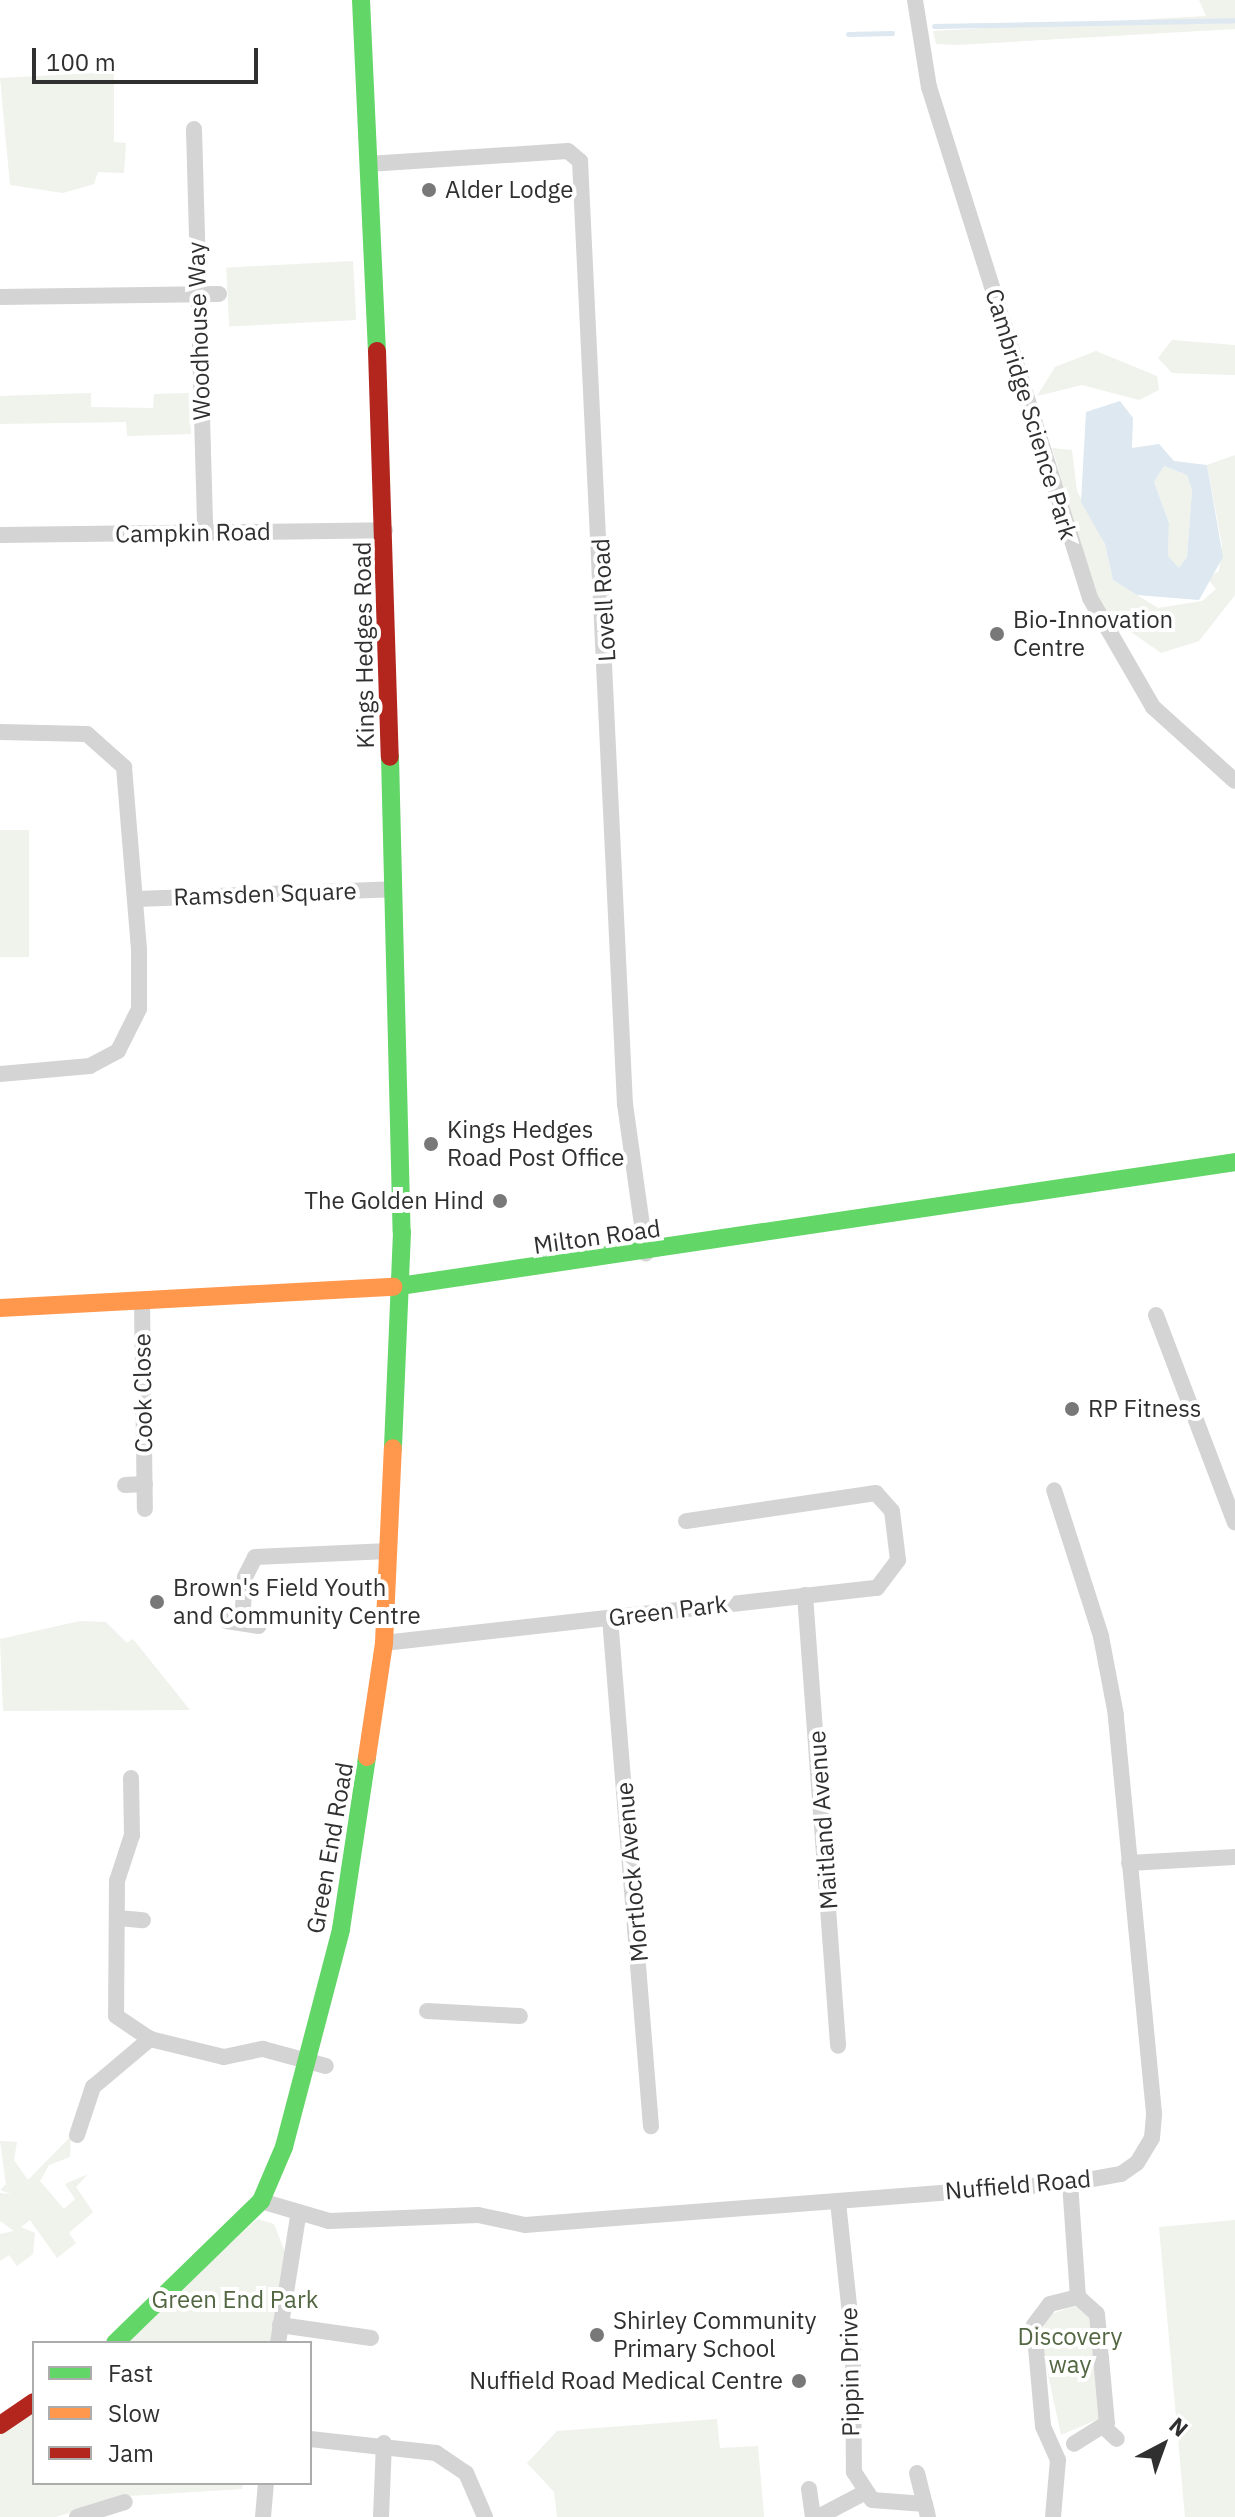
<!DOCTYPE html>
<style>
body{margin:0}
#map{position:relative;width:1235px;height:2517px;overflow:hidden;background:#fff;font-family:"IBM Plex Sans",sans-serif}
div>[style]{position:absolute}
.green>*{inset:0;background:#f0f2ec;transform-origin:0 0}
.water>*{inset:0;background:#dde8f0}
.stream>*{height:5px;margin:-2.5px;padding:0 2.5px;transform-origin:2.5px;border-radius:2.5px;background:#dde8f0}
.street>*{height:16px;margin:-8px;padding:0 8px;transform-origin:8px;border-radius:8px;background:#d4d4d4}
.fast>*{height:18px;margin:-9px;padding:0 9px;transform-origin:9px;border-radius:9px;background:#63d668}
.slow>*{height:18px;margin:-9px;padding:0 9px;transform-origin:9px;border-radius:9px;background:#ff974d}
.jam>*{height:18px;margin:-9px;padding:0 9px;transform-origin:9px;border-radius:9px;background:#b3261e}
.dots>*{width:22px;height:22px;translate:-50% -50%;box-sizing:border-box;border:4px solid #fff;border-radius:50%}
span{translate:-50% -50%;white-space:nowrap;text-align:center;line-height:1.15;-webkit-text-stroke:8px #fff;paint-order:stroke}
.poi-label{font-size:24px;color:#303030}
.left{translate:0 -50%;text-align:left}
.right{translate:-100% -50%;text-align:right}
.street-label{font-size:24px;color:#303030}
.park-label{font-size:24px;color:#536742}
.legend{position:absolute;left:32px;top:2341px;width:280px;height:144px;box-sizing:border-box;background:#fff;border:2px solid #acacac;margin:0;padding:10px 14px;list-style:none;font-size:24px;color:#303030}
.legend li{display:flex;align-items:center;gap:16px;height:40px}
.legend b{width:40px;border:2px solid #acacac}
.north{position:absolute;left:1123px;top:2405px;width:80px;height:80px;-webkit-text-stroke:6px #fff;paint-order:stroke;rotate:41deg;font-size:22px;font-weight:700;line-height:32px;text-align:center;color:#303030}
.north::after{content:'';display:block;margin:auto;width:28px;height:36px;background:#303030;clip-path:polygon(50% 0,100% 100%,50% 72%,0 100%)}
.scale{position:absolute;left:32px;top:48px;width:226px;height:36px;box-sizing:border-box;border:4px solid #303030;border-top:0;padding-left:10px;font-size:24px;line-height:28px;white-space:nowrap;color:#303030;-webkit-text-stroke:6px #fff;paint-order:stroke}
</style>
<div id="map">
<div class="green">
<i style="clip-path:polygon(1199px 0,1235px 0,1235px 29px,957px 45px,936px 44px,933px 31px,1206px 16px)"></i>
<i style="clip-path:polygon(114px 72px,114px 142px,126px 143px,124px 173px,98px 172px,94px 184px,63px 193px,10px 185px,0 78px)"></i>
<i style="left:353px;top:261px;width:59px;height:127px;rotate:87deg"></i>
<i style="clip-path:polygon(1172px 340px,1235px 345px,1235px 375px,1172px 373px,1158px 358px)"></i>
<i style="clip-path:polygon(1096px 351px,1157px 376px,1159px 390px,1139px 400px,1082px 385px,1037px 396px,1055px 367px)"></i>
<i style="clip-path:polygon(91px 393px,91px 407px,153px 408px,154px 394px,189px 393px,191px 434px,127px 436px,126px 422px,0 424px,0 396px)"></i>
<i style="clip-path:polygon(1052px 448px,1072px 450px,1077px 491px,1105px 544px,1113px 580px,1158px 608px,1202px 601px,1216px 589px,1207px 578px,1219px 571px,1222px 545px,1207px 465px,1235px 455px,1235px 595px,1199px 641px,1161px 653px,1101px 611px)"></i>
<i style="clip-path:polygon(1164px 466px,1187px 475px,1192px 490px,1187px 557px,1179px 568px,1168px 556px,1169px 523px,1154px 482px)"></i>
<i style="left:0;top:830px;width:29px;height:127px"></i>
<i style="clip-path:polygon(80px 1621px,106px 1622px,127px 1643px,133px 1639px,190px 1710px,3px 1711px,0 1639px)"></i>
<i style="clip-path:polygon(71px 2136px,70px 2157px,49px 2165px,40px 2181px,64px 2209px,75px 2199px,65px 2184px,88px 2174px,76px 2187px,93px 2212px,69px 2233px,76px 2243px,57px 2258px,30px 2220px,21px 2227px,35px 2233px,33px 2254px,17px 2266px,9px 2255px,0 2261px,0 2234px,14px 2231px,0 2221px,0 2193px,11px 2194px,0 2190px,6px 2184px,0 2141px,17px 2142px,14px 2160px,28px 2180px)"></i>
<i style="clip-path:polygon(257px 2219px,274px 2224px,285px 2252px,272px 2343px,122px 2343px)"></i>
<i style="clip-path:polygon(1235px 2220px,1235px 2517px,1185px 2517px,1159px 2227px)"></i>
<i style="clip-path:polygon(1076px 2306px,1090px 2313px,1103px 2417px,1061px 2435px,1043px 2351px,1044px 2316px)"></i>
<i style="clip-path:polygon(34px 2410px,34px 2483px,243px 2483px,242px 2489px,129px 2496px,55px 2517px,0 2517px,0 2435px)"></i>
<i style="clip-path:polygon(717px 2419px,720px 2448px,758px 2446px,764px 2517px,557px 2517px,554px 2492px,527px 2463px,557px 2431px)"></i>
</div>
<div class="water">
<i style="clip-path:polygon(evenodd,1120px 401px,1133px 418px,1132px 448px,1159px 444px,1174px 461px,1207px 465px,1223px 557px,1199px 600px,1137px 595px,1113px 580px,1105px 544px,1081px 502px,1086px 412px,1120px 401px,1164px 466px,1187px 475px,1192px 490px,1187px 557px,1179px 568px,1168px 556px,1169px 523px,1154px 482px,1164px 466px)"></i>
</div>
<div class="stream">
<i style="left:934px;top:26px;width:301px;rotate:-1.1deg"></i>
<i style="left:848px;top:34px;width:44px;rotate:-1.3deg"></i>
</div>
<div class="street">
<i style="left:915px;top:0;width:88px;rotate:80.9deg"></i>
<i style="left:929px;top:87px;width:536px;rotate:72.51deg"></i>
<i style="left:1090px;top:598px;width:126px;rotate:60deg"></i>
<i style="left:1153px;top:707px;width:110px;rotate:42.1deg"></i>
<i style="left:194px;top:129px;width:404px;rotate:88.4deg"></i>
<i style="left:368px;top:164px;width:200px;rotate:-3.7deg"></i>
<i style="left:568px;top:151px;width:16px;rotate:40deg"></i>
<i style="left:580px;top:161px;width:944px;rotate:87.27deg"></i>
<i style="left:625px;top:1104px;width:151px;rotate:82deg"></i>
<i style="left:0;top:297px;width:219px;rotate:-0.8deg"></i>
<i style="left:0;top:535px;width:385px;rotate:-0.7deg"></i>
<i style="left:0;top:732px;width:87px;rotate:1.3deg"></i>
<i style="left:87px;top:734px;width:50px;rotate:41.7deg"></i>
<i style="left:124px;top:767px;width:183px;rotate:85.3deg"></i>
<i style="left:139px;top:949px;width:60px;rotate:90deg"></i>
<i style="left:139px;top:1009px;width:47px;rotate:116.6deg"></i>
<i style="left:118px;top:1051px;width:32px;rotate:152deg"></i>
<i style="left:90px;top:1066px;width:90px;rotate:174.9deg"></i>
<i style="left:137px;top:899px;width:256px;rotate:-2.2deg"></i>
<i style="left:142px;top:1303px;width:206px;rotate:89.2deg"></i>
<i style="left:1156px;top:1315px;width:222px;rotate:69.2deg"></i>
<i style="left:125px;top:1485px;width:20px;rotate:-3deg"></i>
<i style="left:805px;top:1595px;width:452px;rotate:85.8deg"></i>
<i style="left:610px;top:1618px;width:510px;rotate:85.39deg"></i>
<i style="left:227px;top:1621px;width:32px;rotate:9deg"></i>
<i style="left:242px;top:1623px;width:46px;rotate:-86.3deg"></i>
<i style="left:245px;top:1577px;width:22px;rotate:-63deg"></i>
<i style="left:255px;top:1557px;width:134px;rotate:-2.6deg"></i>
<i style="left:384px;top:1643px;width:496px;rotate:-6.4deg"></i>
<i style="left:877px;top:1588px;width:35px;rotate:-53deg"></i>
<i style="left:898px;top:1560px;width:49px;rotate:-97deg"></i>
<i style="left:892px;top:1511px;width:24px;rotate:-132deg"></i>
<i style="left:876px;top:1493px;width:192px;rotate:171.6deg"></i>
<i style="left:131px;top:1778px;width:57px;rotate:89deg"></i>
<i style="left:132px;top:1835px;width:48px;rotate:108.1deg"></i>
<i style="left:117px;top:1881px;width:135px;rotate:90.4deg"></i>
<i style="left:116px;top:2016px;width:41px;rotate:34.1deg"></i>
<i style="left:150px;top:2039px;width:76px;rotate:13.7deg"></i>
<i style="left:224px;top:2057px;width:40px;rotate:-12deg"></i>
<i style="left:263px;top:2049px;width:65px;rotate:15.1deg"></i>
<i style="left:1129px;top:1863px;width:106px;rotate:-3.2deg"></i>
<i style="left:118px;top:1918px;width:25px;rotate:5deg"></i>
<i style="left:427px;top:2011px;width:93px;rotate:3.1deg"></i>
<i style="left:77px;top:2135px;width:51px;rotate:-71.6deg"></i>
<i style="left:93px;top:2087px;width:75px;rotate:-40.1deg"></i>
<i style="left:1070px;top:2183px;width:114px;rotate:86deg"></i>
<i style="left:1078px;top:2297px;width:25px;rotate:42deg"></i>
<i style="left:1097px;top:2314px;width:109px;rotate:84.8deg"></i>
<i style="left:1107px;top:2423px;width:39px;rotate:148deg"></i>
<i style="left:261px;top:2201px;width:71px;rotate:16.4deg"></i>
<i style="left:329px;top:2221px;width:149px;rotate:-2.3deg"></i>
<i style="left:478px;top:2215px;width:48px;rotate:12deg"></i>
<i style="left:525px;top:2225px;width:547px;rotate:-4.41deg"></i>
<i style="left:1070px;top:2183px;width:52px;rotate:-10deg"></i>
<i style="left:1121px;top:2174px;width:19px;rotate:-35deg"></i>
<i style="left:1137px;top:2163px;width:29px;rotate:-59deg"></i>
<i style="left:1152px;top:2138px;width:25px;rotate:-85deg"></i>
<i style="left:1154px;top:2113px;width:400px;rotate:-95.5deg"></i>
<i style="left:1116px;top:1715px;width:80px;rotate:-100.8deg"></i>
<i style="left:1101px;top:1636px;width:153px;rotate:-107.8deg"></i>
<i style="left:838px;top:2202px;width:141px;rotate:83.9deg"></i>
<i style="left:853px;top:2342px;width:130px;rotate:89.6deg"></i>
<i style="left:854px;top:2472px;width:33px;rotate:57deg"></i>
<i style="left:872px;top:2500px;width:53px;rotate:4.3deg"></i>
<i style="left:925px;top:2504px;width:13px;rotate:77deg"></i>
<i style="left:280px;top:2325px;width:92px;rotate:8.1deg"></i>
<i style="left:278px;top:2343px;width:128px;rotate:-81deg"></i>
<i style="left:1105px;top:2428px;width:16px;rotate:43deg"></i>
<i style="left:310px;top:2439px;width:127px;rotate:6.3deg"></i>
<i style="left:436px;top:2453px;width:36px;rotate:34deg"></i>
<i style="left:466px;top:2473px;width:48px;rotate:66.6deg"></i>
<i style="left:917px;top:2473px;width:32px;rotate:76deg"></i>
<i style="left:809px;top:2489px;width:28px;rotate:82deg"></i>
<i style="left:77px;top:2517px;width:50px;rotate:-17.4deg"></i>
<i style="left:263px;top:2517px;width:34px;rotate:-85deg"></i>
<i style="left:381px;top:2517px;width:74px;rotate:-87.7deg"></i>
<i style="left:818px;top:2517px;width:52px;rotate:-27.6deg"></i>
<i style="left:1053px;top:2517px;width:57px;rotate:-85deg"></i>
<i style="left:1058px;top:2460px;width:37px;rotate:-114deg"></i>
<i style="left:1043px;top:2426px;width:101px;rotate:-95.1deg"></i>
<i style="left:1034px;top:2325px;width:26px;rotate:-53deg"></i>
<i style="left:1050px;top:2304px;width:29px;rotate:-14deg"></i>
</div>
<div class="fast">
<i style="left:361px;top:0;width:351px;rotate:87.4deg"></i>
<i style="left:390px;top:757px;width:475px;rotate:88.6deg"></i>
<i style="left:402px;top:1232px;width:216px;rotate:92.4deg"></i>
<i style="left:393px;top:1287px;width:851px;rotate:-8.44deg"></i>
<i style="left:115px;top:2343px;width:204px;rotate:-44.2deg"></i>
<i style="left:261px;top:2201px;width:59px;rotate:-66.9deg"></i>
<i style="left:284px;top:2147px;width:225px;rotate:-75.3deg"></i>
<i style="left:341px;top:1929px;width:174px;rotate:-81.4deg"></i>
</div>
<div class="slow">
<i style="left:0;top:1308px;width:394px;rotate:-3.1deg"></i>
<i style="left:367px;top:1757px;width:115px;rotate:-81.5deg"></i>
<i style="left:384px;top:1643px;width:195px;rotate:-87.4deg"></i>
</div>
<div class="jam">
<i style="left:377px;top:351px;width:406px;rotate:88.2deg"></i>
<i style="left:0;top:2425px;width:41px;rotate:-34.1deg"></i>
</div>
<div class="dots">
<i style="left:429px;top:190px;background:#787878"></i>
<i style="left:997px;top:634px;background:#787878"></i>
<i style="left:431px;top:1144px;background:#787878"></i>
<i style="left:500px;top:1201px;background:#787878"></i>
<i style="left:1072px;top:1409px;background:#787878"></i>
<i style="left:157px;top:1602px;background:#787878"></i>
<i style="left:597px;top:2335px;background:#787878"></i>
<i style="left:799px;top:2381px;background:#787878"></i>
</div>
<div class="poi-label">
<span class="left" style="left:445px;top:190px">Alder Lodge</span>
<span class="left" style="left:1013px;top:634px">Bio-Innovation<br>Centre</span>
<span class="left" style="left:447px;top:1144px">Kings Hedges<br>Road Post Office</span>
<span class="right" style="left:484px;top:1201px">The Golden Hind</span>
<span class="left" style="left:1088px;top:1409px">RP Fitness</span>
<span class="left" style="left:173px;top:1602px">Brown's Field Youth<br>and Community Centre</span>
<span class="left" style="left:613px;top:2335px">Shirley Community<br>Primary School</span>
<span class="right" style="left:783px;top:2381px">Nuffield Road Medical Centre</span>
</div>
<div class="street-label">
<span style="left:199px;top:331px;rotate:-92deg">Woodhouse Way</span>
<span style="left:1031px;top:414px;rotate:73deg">Cambridge Science Park</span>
<span style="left:193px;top:533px;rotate:-1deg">Campkin Road</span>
<span style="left:604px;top:600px;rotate:-93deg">Lovell Road</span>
<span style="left:364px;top:645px;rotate:-91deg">Kings Hedges Road</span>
<span style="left:265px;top:894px;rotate:-2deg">Ramsden Square</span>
<span style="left:597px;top:1237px;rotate:-8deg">Milton Road</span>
<span style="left:143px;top:1393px;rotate:-91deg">Cook Close</span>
<span style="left:668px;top:1611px;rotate:-7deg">Green Park</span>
<span style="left:823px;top:1820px;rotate:-94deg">Maitland Avenue</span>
<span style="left:330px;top:1848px;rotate:-80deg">Green End Road</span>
<span style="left:632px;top:1872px;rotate:-95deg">Mortlock Avenue</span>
<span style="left:1018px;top:2185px;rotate:-5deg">Nuffield Road</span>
<span style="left:850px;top:2372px;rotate:-91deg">Pippin Drive</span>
</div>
<div class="park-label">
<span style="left:235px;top:2300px">Green End Park</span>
<span style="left:1070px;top:2351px">Discovery<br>way</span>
</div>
<ul class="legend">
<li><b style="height:10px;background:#63d668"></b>Fast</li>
<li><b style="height:10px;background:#ff974d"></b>Slow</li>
<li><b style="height:10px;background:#b3261e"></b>Jam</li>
</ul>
<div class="north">N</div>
<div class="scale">100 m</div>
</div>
